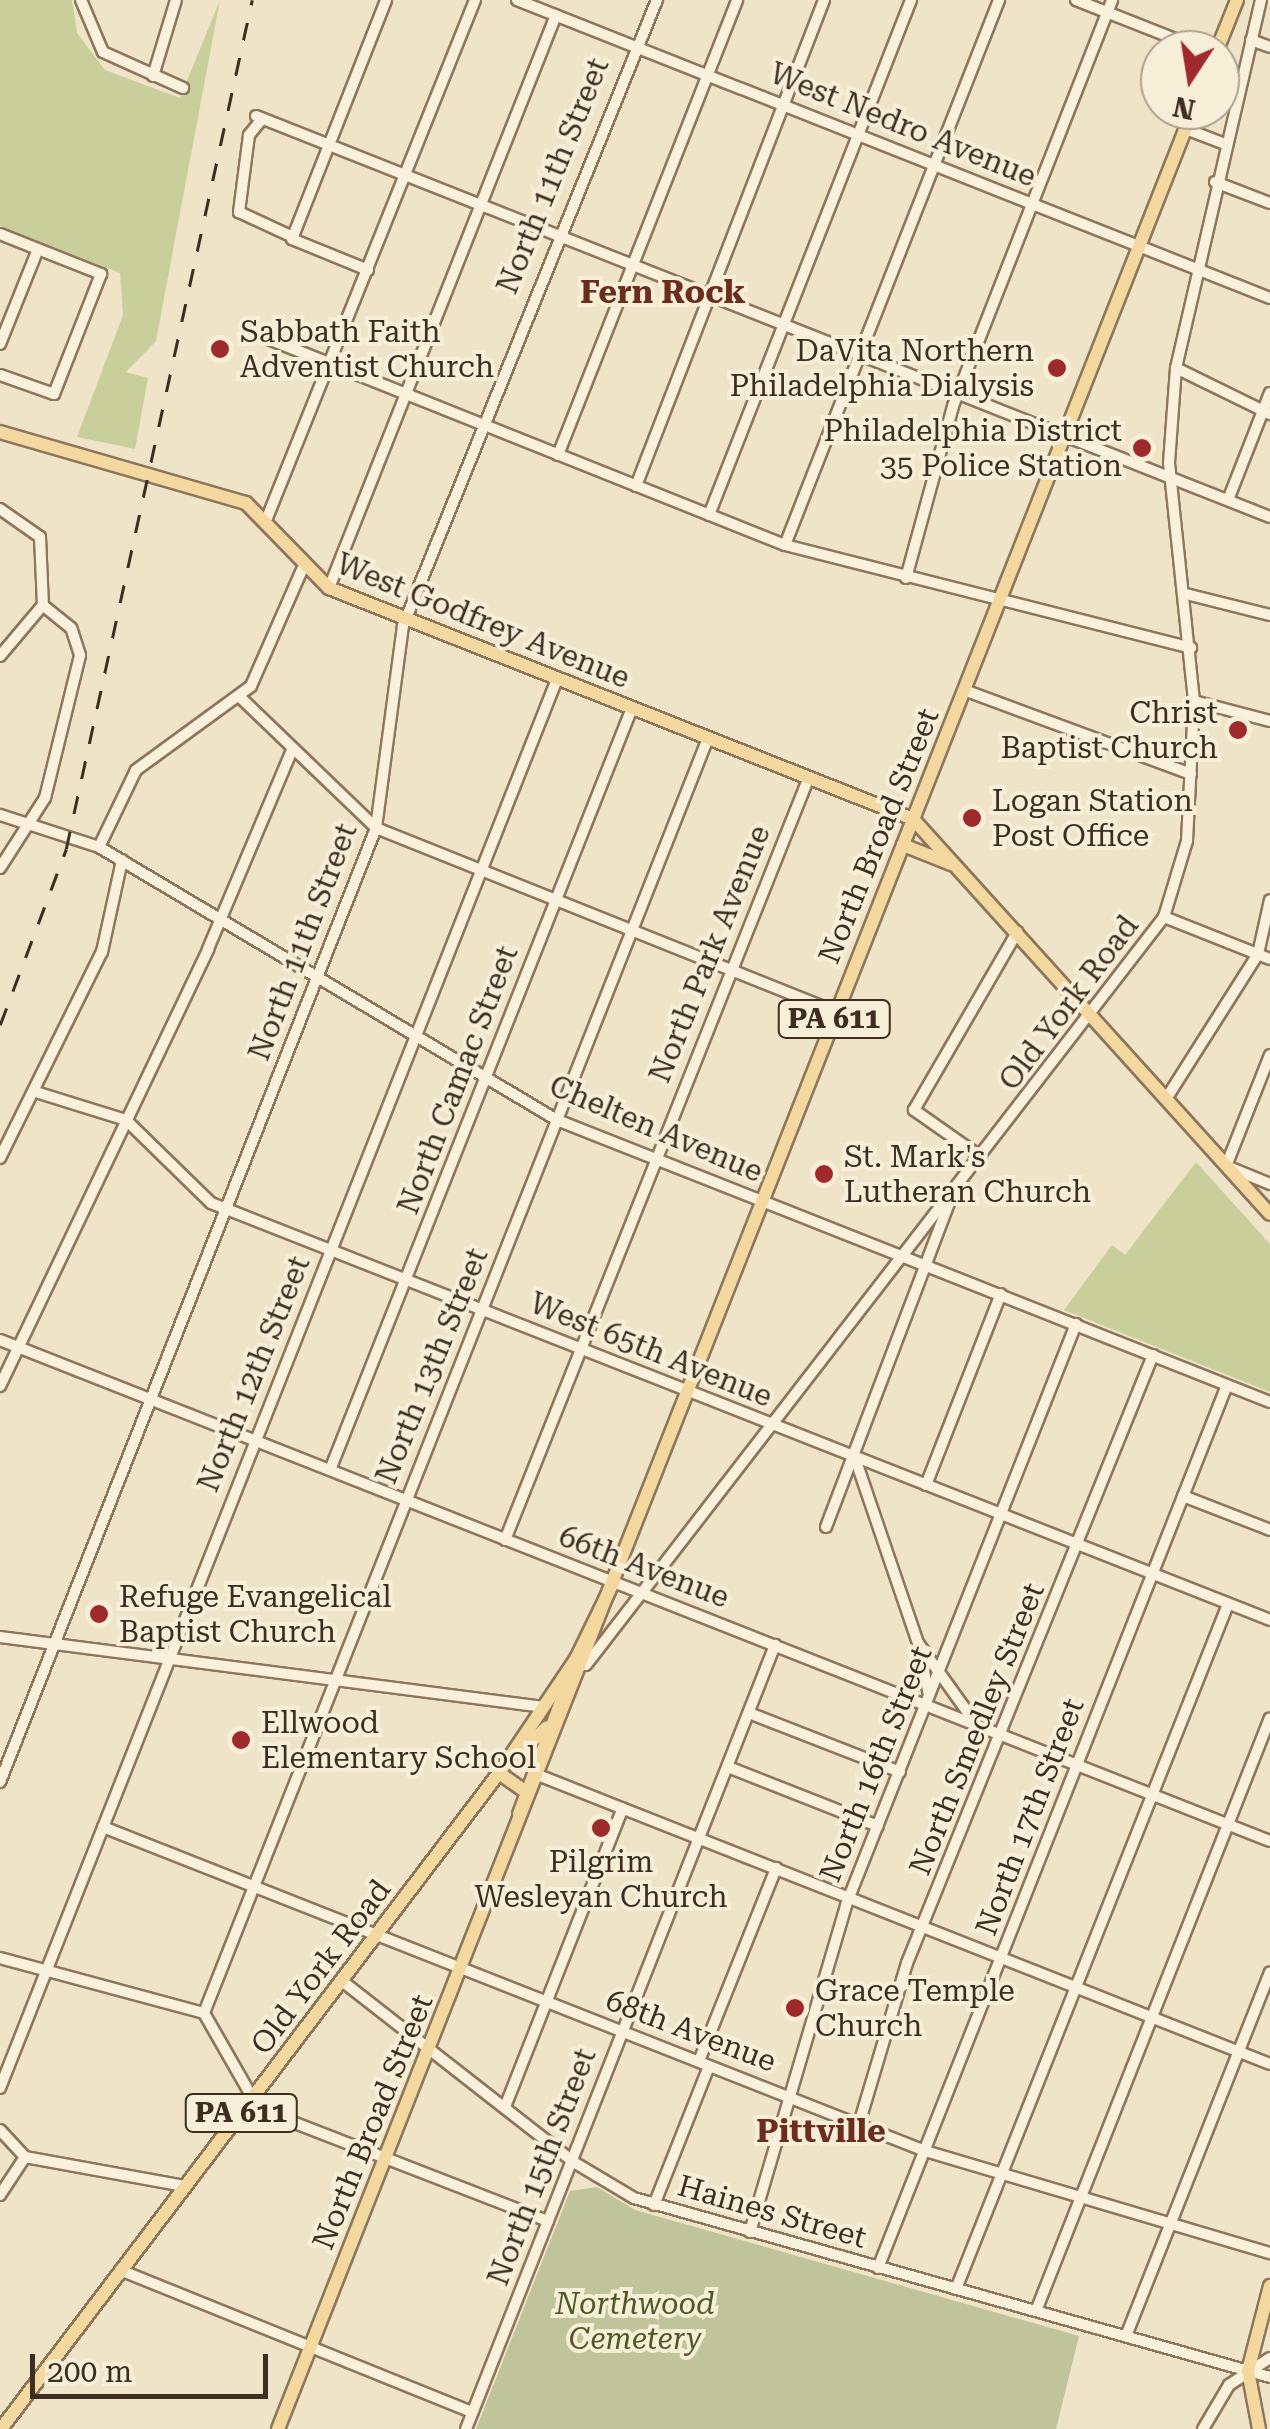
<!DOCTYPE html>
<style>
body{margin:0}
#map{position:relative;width:1270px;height:2429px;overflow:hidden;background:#f0e4c8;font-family:"Roboto Serif",serif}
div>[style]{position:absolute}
.green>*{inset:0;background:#c9cf9b}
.cemetery>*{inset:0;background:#bfc49a}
.roads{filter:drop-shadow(2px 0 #8d765c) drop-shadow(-2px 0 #8d765c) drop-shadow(0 2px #8d765c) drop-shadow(0 -2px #8d765c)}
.minor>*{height:10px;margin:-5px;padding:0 5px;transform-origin:5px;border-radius:5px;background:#faf1dc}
.major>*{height:12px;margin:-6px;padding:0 6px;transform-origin:6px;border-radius:6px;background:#f3d9a0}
.rail>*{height:2.5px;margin-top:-1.25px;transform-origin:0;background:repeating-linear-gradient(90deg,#3d2e20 0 18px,transparent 0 36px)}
.dots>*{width:28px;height:28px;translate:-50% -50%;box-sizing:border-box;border:5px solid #f7eed8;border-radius:50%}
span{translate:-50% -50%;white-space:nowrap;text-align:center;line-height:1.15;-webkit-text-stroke:8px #f7eed8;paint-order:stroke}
.shield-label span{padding:2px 8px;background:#f7eed8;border:2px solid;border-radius:8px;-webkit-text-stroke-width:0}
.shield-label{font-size:28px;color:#3d2e20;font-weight:700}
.street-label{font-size:30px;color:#3d2e20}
.poi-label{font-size:30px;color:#3d2e20}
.left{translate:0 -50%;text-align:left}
.right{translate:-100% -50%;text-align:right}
.park-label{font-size:30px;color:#4d5a26;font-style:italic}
.neighbourhood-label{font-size:32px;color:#6b2e1e;font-weight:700}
.north{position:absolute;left:1140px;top:30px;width:100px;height:100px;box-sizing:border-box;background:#f7eed8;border:2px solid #ada18e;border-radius:50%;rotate:192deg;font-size:28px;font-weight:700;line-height:40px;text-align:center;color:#3d2e20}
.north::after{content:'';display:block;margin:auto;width:35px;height:45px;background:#9e2a2b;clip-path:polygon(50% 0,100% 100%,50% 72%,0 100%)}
.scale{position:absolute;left:30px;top:2354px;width:238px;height:45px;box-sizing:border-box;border:5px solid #3d2e20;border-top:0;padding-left:12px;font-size:30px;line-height:35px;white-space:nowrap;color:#3d2e20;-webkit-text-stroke:8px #f7eed8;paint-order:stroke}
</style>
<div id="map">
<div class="green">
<i style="clip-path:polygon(0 0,72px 0,77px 33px,105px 70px,180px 98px,220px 0,156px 341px,126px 372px,148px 378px,135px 449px,77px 437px,123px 315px,120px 273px,0 226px)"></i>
<i style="clip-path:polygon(1196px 1162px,1270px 1244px,1270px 1392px,1064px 1310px,1112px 1245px,1125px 1255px)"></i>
</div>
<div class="cemetery">
<i style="clip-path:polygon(597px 2187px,635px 2210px,1079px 2336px,1056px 2429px,476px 2429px,570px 2191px)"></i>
</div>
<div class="roads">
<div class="minor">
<i style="left:81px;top:0;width:56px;rotate:67.1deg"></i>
<i style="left:103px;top:52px;width:88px;rotate:24.2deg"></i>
<i style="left:517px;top:0;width:810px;rotate:21.59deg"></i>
<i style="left:1076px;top:0;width:136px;rotate:21.5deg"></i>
<i style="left:1251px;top:40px;width:20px;rotate:20deg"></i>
<i style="left:1220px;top:57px;width:39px;rotate:73deg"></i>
<i style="left:153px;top:76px;width:79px;rotate:-73.2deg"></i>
<i style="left:256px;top:116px;width:1090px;rotate:21.58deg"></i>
<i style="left:262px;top:119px;width:21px;rotate:129deg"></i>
<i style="left:249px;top:135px;width:78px;rotate:97.4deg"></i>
<i style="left:239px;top:212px;width:60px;rotate:24.8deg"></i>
<i style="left:1186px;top:129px;width:40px;rotate:21deg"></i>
<i style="left:1215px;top:182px;width:59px;rotate:20.9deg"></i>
<i style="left:0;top:234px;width:109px;rotate:21.6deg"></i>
<i style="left:101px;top:274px;width:129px;rotate:111.4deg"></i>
<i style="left:54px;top:394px;width:57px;rotate:-160.6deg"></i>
<i style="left:368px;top:270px;width:82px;rotate:-157.8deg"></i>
<i style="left:292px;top:239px;width:257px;rotate:-68.5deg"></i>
<i style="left:266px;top:338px;width:559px;rotate:21.74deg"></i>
<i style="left:785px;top:545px;width:419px;rotate:14.2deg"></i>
<i style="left:0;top:344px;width:102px;rotate:-68.2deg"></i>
<i style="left:1176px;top:368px;width:105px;rotate:26.1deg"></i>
<i style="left:558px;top:455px;width:489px;rotate:-68.5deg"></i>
<i style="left:636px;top:486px;width:521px;rotate:-68.85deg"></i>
<i style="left:1228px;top:500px;width:115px;rotate:-68.6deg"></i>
<i style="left:0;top:509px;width:49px;rotate:35deg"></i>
<i style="left:40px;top:537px;width:68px;rotate:87.5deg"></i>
<i style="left:709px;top:515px;width:553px;rotate:-68.58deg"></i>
<i style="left:267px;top:518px;width:558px;rotate:-68.12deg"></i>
<i style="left:785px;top:545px;width:586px;rotate:-68.56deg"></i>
<i style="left:906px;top:578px;width:178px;rotate:-74.7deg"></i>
<i style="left:953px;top:406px;width:436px;rotate:-68.6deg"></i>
<i style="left:329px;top:588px;width:616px;rotate:-68.39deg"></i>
<i style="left:1186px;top:594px;width:87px;rotate:14deg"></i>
<i style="left:0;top:656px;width:67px;rotate:-49.9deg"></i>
<i style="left:964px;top:690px;width:242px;rotate:20.3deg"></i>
<i style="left:240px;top:697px;width:189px;rotate:43.9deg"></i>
<i style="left:376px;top:828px;width:495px;rotate:21.8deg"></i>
<i style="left:1194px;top:701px;width:79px;rotate:14.7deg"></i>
<i style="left:0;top:815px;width:104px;rotate:17.9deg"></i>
<i style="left:99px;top:847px;width:533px;rotate:30.8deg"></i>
<i style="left:557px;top:1120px;width:767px;rotate:21.58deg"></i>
<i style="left:99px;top:847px;width:85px;rotate:-64.3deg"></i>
<i style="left:136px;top:770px;width:142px;rotate:-36.1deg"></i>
<i style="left:251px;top:686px;width:127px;rotate:-66.3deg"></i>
<i style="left:0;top:868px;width:83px;rotate:-57.3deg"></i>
<i style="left:45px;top:798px;width:147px;rotate:-76.2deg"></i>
<i style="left:80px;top:655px;width:28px;rotate:-108deg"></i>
<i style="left:71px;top:628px;width:36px;rotate:-141deg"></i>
<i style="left:1164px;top:917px;width:114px;rotate:21.6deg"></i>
<i style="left:1270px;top:1055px;width:119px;rotate:111.6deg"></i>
<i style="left:1226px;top:1166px;width:48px;rotate:22.2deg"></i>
<i style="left:39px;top:1093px;width:91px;rotate:17.2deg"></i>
<i style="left:126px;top:1120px;width:119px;rotate:44.3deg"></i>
<i style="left:211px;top:1203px;width:1138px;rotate:21.49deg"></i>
<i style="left:1166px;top:1099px;width:172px;rotate:-57.6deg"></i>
<i style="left:1258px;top:954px;width:55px;rotate:-77.5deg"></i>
<i style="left:981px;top:1157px;width:82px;rotate:-145deg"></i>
<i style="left:914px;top:1110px;width:206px;rotate:-59.9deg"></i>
<i style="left:0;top:1158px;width:230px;rotate:-63.7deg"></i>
<i style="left:102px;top:952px;width:94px;rotate:-77.7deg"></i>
<i style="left:0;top:1340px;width:1365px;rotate:21.53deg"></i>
<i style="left:0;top:1386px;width:484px;rotate:-64.5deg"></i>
<i style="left:208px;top:949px;width:216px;rotate:-67.1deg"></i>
<i style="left:855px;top:1458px;width:195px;rotate:71.2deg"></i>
<i style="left:918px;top:1643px;width:96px;rotate:54.3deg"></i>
<i style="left:330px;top:1470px;width:820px;rotate:-68.38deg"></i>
<i style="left:926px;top:1485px;width:205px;rotate:-68.6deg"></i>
<i style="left:1183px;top:1496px;width:93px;rotate:21.3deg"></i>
<i style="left:826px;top:1527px;width:354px;rotate:-69.2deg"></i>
<i style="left:505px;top:1540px;width:821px;rotate:-68.28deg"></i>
<i style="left:0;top:1637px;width:548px;rotate:7.33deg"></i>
<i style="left:918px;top:1643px;width:53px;rotate:78.1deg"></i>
<i style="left:586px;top:1665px;width:945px;rotate:-52.31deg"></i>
<i style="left:1164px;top:917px;width:79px;rotate:-73.2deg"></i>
<i style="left:1187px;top:841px;width:140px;rotate:-87.1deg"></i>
<i style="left:1194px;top:701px;width:239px;rotate:-96deg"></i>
<i style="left:1169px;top:463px;width:95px;rotate:-85.8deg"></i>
<i style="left:1176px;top:368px;width:378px;rotate:-77deg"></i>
<i style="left:908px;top:1698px;width:36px;rotate:-69deg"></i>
<i style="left:749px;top:1713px;width:162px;rotate:21.3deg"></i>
<i style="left:728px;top:1767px;width:161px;rotate:21.5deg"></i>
<i style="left:533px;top:1773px;width:792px;rotate:21.55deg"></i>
<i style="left:0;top:1782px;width:1025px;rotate:-68.49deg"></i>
<i style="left:376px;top:828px;width:204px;rotate:-82.4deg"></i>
<i style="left:403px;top:626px;width:676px;rotate:-67.92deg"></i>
<i style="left:103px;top:1827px;width:884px;rotate:21.51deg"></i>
<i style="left:925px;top:2151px;width:360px;rotate:16.5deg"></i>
<i style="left:0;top:1958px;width:211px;rotate:15.1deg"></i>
<i style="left:204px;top:2013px;width:111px;rotate:60.2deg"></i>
<i style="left:259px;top:2109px;width:310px;rotate:21.2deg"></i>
<i style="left:342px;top:1981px;width:292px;rotate:38deg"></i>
<i style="left:572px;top:2161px;width:72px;rotate:30.8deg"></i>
<i style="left:634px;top:2198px;width:661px;rotate:15.72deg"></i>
<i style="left:204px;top:2013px;width:1371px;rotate:-68.43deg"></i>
<i style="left:699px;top:2061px;width:208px;rotate:-68.2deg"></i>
<i style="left:0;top:2088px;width:1515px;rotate:-68.43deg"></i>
<i style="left:505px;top:2107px;width:321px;rotate:-68.5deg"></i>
<i style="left:859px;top:2124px;width:168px;rotate:-73.4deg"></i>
<i style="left:907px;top:1963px;width:656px;rotate:-67.97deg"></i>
<i style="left:0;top:2130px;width:37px;rotate:47deg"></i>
<i style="left:25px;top:2157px;width:162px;rotate:10.3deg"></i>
<i style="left:0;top:2195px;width:45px;rotate:-56.7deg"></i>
<i style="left:654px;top:2205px;width:149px;rotate:-68.4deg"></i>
<i style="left:750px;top:2232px;width:341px;rotate:-73.6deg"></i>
<i style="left:846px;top:1905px;width:625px;rotate:-68.4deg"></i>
<i style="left:878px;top:2268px;width:949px;rotate:-68.43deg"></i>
<i style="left:120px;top:2270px;width:380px;rotate:22deg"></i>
<i style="left:956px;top:2289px;width:737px;rotate:-68.34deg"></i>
<i style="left:1036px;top:2311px;width:637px;rotate:-68.47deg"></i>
<i style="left:1126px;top:2336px;width:391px;rotate:-68.4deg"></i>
<i style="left:466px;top:2429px;width:843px;rotate:-68.49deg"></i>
<i style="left:1203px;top:2429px;width:51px;rotate:-59.4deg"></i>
<i style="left:1229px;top:2385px;width:49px;rotate:-33.4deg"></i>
</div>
<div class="major">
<i style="left:1217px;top:50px;width:54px;rotate:-68.2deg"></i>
<i style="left:0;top:432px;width:256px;rotate:16.1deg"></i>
<i style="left:246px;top:503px;width:119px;rotate:45.7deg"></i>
<i style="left:329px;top:588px;width:628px;rotate:21.58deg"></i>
<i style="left:913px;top:819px;width:532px;rotate:47.89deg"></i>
<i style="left:903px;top:845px;width:52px;rotate:21.6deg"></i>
<i style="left:576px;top:1659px;width:87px;rotate:-64deg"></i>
<i style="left:514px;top:1758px;width:45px;rotate:-43.2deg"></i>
<i style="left:499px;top:1773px;width:32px;rotate:35deg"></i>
<i style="left:519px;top:1814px;width:140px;rotate:-69.5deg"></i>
<i style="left:1px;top:2429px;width:824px;rotate:-52.8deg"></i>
<i style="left:499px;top:1773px;width:141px;rotate:-56deg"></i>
<i style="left:278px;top:2429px;width:2493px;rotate:-68.47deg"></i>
<i style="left:1259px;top:2429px;width:59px;rotate:-100.7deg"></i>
<i style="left:1248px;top:2371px;width:88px;rotate:-75.5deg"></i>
</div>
</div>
<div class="rail">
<i style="left:0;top:1025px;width:188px;rotate:-69.4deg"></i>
<i style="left:66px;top:849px;width:869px;rotate:-77.64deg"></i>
</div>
<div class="dots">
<i style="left:220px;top:349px;background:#9e2a2b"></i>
<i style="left:1057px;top:368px;background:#9e2a2b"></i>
<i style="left:1142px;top:448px;background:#9e2a2b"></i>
<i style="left:1238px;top:730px;background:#9e2a2b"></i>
<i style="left:972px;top:818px;background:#9e2a2b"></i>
<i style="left:824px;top:1174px;background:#9e2a2b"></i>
<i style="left:99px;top:1614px;background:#9e2a2b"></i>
<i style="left:241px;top:1740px;background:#9e2a2b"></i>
<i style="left:601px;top:1828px;background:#9e2a2b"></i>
<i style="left:795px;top:2008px;background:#9e2a2b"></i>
</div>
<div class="shield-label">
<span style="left:834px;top:1019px">PA 611</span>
<span style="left:241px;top:2113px">PA 611</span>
</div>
<div class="street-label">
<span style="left:903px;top:125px;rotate:22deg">West Nedro Avenue</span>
<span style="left:553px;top:176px;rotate:-68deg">North 11th Street</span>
<span style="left:483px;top:621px;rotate:22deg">West Godfrey Avenue</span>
<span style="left:879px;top:836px;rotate:-68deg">North Broad Street</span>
<span style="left:303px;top:942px;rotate:-69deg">North 11th Street</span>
<span style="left:710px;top:954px;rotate:-68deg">North Park Avenue</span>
<span style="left:1069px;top:1003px;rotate:-53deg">Old York Road</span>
<span style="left:458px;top:1080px;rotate:-69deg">North Camac Street</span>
<span style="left:656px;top:1129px;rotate:23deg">Chelten Avenue</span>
<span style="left:651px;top:1350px;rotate:22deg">West 65th Avenue</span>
<span style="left:432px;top:1366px;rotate:-68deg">North 13th Street</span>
<span style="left:254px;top:1374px;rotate:-68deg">North 12th Street</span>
<span style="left:644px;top:1567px;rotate:21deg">66th Avenue</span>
<span style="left:977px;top:1729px;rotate:-68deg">North Smedley Street</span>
<span style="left:876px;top:1764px;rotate:-68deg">North 16th Street</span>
<span style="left:1030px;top:1817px;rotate:-69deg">North 17th Street</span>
<span style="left:321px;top:1967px;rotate:-53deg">Old York Road</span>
<span style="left:691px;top:2031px;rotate:21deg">68th Avenue</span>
<span style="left:373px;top:2122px;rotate:-68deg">North Broad Street</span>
<span style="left:542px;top:2167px;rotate:-69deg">North 15th Street</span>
<span style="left:772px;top:2212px;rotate:16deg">Haines Street</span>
</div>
<div class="poi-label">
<span class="left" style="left:240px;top:349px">Sabbath Faith<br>Adventist Church</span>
<span class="right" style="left:1034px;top:368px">DaVita Northern<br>Philadelphia Dialysis</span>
<span class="right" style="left:1122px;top:448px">Philadelphia District<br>35 Police Station</span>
<span class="right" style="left:1218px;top:730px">Christ<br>Baptist Church</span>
<span class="left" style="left:992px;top:818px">Logan Station<br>Post Office</span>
<span class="left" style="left:844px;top:1174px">St. Mark's<br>Lutheran Church</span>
<span class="left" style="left:119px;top:1614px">Refuge Evangelical<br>Baptist Church</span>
<span class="left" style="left:261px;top:1740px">Ellwood<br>Elementary School</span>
<span style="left:601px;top:1879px">Pilgrim<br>Wesleyan Church</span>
<span class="left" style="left:815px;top:2008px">Grace Temple<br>Church</span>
</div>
<div class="park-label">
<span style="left:635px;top:2321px">Northwood<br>Cemetery</span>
</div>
<div class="neighbourhood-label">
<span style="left:663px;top:292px">Fern Rock</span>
<span style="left:821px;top:2131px">Pittville</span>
</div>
<div class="north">N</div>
<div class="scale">200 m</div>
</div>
